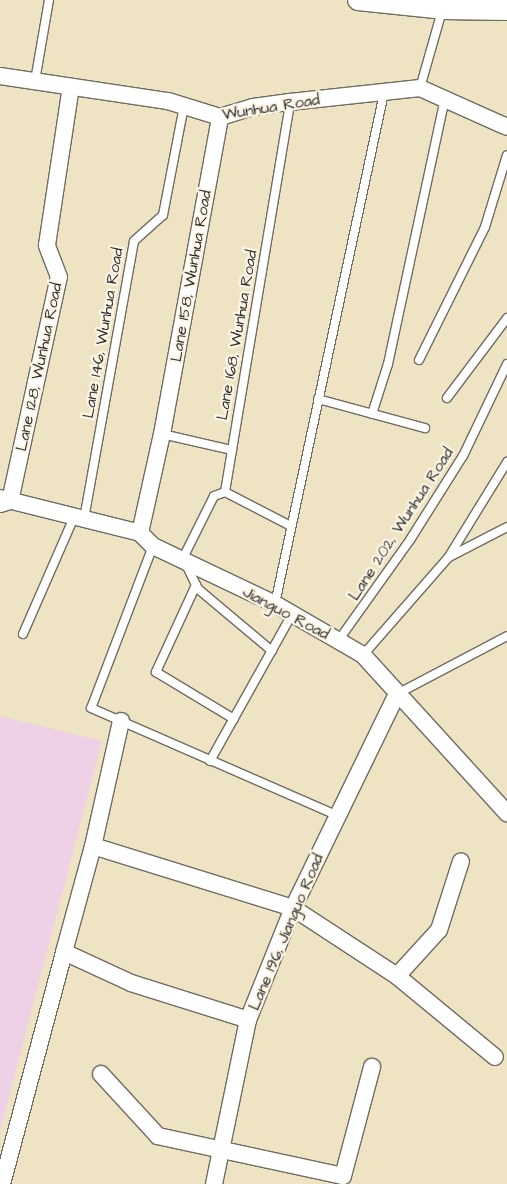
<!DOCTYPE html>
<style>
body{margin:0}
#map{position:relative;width:507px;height:1184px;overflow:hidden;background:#eee4c4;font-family:"Architects Daughter",sans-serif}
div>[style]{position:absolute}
.built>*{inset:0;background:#eed0e7}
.roads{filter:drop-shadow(1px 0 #6f6c61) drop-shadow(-1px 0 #6f6c61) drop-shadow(0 1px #6f6c61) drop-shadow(0 -1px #6f6c61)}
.service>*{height:8px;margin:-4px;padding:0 4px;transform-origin:4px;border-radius:4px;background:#fff}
.minor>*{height:16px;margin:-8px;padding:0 8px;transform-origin:8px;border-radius:8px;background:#fff}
.tertiary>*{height:20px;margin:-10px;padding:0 10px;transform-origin:10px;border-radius:10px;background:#fff}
span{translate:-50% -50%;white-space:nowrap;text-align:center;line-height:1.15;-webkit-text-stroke:4.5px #fcf5e5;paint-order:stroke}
.street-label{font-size:16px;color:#2b2b2b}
</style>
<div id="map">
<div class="built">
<i style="clip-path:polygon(0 716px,102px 741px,0 1131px)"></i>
</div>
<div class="roads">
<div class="service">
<i style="left:35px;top:81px;width:82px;rotate:-80.2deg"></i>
<i style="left:420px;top:88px;width:80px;rotate:-74.1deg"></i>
<i style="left:419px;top:360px;width:148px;rotate:-63.6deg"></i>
<i style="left:485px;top:227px;width:75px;rotate:-73deg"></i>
<i style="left:447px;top:398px;width:100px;rotate:-53.1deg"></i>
<i style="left:318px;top:399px;width:111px;rotate:15.2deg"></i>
<i style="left:372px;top:414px;width:52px;rotate:-72.3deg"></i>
<i style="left:388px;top:364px;width:271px;rotate:-77.9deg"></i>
<i style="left:162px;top:434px;width:72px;rotate:12.9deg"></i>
<i style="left:225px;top:492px;width:74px;rotate:27.3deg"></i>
<i style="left:84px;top:519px;width:282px;rotate:-79.8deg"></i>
<i style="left:134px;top:241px;width:39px;rotate:-42deg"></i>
<i style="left:163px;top:215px;width:111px;rotate:-79.1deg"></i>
<i style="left:153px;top:546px;width:173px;rotate:110.9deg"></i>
<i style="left:91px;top:708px;width:270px;rotate:23.6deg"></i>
<i style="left:449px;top:557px;width:65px;rotate:-27.3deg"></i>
<i style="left:196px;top:585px;width:96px;rotate:114.7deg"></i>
<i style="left:156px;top:672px;width:91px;rotate:31.1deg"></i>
<i style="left:275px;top:604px;width:522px;rotate:-77.96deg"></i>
<i style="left:23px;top:634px;width:128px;rotate:-66.4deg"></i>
<i style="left:338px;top:641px;width:124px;rotate:-54.5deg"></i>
<i style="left:410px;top:540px;width:99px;rotate:-57.8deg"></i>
<i style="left:463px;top:456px;width:102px;rotate:-64.4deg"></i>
<i style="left:272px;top:651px;width:97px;rotate:-140deg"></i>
<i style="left:198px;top:589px;width:34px;rotate:-116deg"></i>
<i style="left:183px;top:558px;width:69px;rotate:-63.4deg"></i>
<i style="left:214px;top:496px;width:12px;rotate:-20deg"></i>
<i style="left:225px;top:492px;width:395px;rotate:-80.5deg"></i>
<i style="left:363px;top:655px;width:129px;rotate:-48.8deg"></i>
<i style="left:448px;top:558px;width:113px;rotate:-58.4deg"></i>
<i style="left:397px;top:694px;width:124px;rotate:-27.8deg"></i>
<i style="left:210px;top:761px;width:168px;rotate:-60.8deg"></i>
</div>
<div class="minor">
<i style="left:0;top:76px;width:170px;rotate:8.5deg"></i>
<i style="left:168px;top:101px;width:54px;rotate:17.1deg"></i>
<i style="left:220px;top:117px;width:34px;rotate:-17deg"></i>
<i style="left:253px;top:107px;width:37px;rotate:-8deg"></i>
<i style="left:290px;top:102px;width:131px;rotate:-6.1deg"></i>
<i style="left:420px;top:88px;width:95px;rotate:24.1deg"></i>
<i style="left:0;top:498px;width:144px;rotate:14deg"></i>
<i style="left:140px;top:533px;width:18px;rotate:45deg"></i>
<i style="left:153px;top:546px;width:135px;rotate:25.4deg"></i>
<i style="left:275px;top:604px;width:102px;rotate:30.1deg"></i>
<i style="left:363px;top:655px;width:214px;rotate:47.7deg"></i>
<i style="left:0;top:504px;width:10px;rotate:-17deg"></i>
<i style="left:10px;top:501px;width:229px;rotate:-77.7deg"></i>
<i style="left:59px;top:277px;width:34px;rotate:-111deg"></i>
<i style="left:47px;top:245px;width:160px;rotate:-81.4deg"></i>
<i style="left:140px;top:533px;width:101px;rotate:-77.5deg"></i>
<i style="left:162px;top:434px;width:322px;rotate:-79.6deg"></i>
<i style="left:121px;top:721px;width:128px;rotate:102.6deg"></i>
<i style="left:93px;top:846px;width:209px;rotate:17.2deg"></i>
<i style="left:293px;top:908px;width:124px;rotate:33.2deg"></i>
<i style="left:397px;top:976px;width:127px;rotate:39.6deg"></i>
<i style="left:93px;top:846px;width:110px;rotate:105.3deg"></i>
<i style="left:64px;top:952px;width:74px;rotate:24.8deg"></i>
<i style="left:131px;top:983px;width:123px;rotate:17.5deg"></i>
<i style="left:397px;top:976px;width:62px;rotate:-47.6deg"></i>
<i style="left:439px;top:930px;width:72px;rotate:-72.3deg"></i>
<i style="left:101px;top:1074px;width:84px;rotate:47.4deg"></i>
<i style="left:158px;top:1136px;width:189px;rotate:12.2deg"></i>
<i style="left:343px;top:1176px;width:113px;rotate:-75.1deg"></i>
<i style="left:2px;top:1184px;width:240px;rotate:-75deg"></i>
<i style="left:214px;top:1184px;width:167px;rotate:-78.3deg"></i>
<i style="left:248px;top:1020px;width:121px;rotate:-68.1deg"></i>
<i style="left:293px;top:908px;width:238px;rotate:-64.1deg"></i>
</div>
<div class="tertiary">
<i style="left:358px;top:0;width:85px;rotate:6deg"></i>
<i style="left:443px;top:9px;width:64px;rotate:0.9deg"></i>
</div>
</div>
<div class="street-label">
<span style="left:271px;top:107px;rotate:-9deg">Wunhua Road</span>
<span style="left:191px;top:276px;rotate:-80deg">Lane 158, Wunhua Road</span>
<span style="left:103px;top:333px;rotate:-80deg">Lane 146, Wunhua Road</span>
<span style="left:237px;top:335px;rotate:-80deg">Lane 168, Wunhua Road</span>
<span style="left:39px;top:367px;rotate:-78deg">Lane 128, Wunhua Road</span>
<span style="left:401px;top:524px;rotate:-57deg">Lane 202, Wunhua Road</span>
<span style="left:286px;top:613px;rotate:28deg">Jianguo Road</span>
<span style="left:286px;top:932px;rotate:-67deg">Lane 196, Jianguo Road</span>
</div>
</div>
